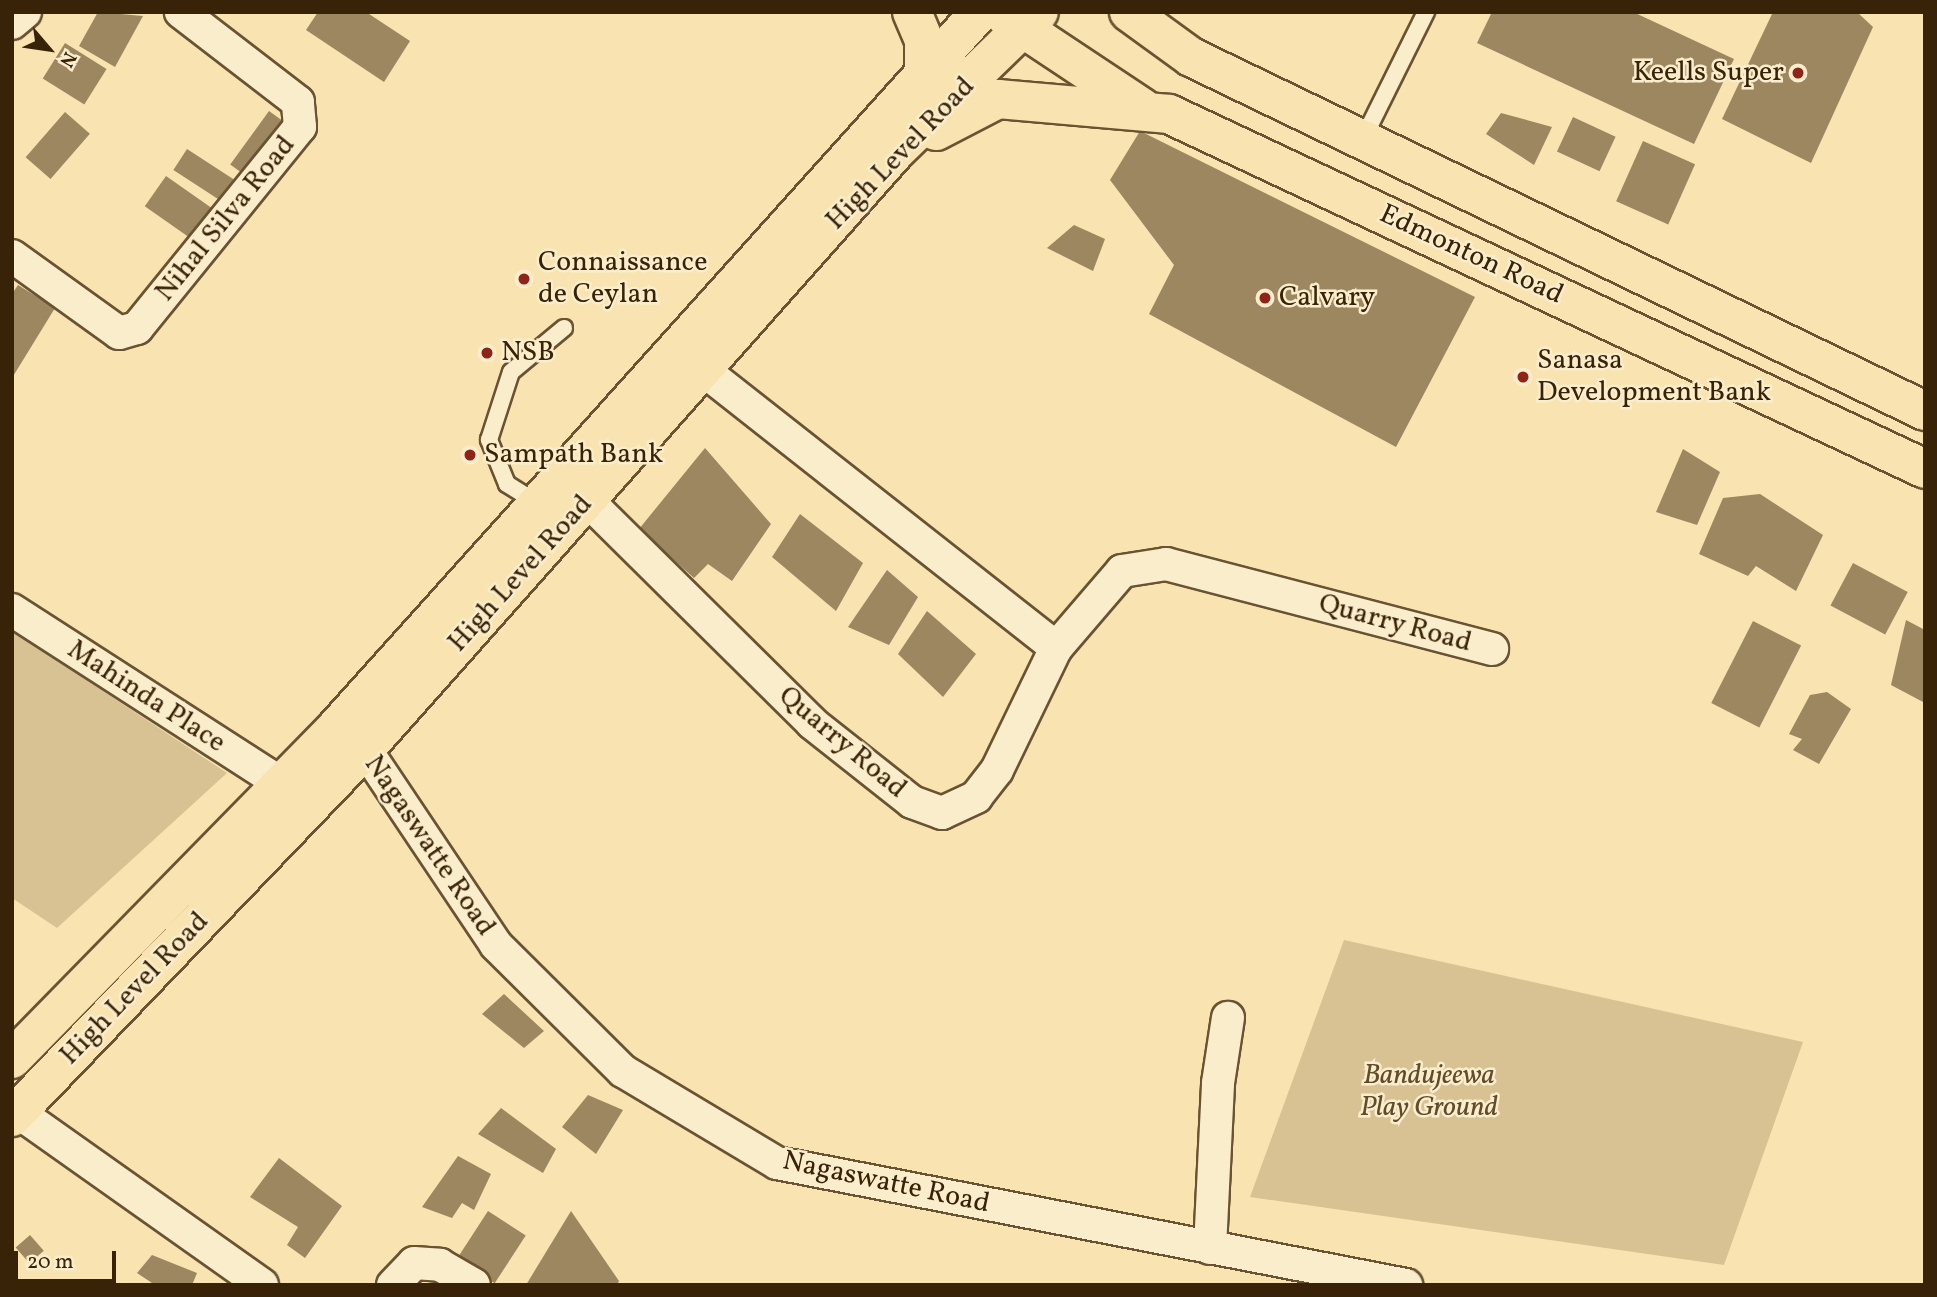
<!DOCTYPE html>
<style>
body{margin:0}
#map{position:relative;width:1937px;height:1297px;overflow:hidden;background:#f8e3b1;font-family:Vollkorn,serif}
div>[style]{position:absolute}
.green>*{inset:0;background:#d8c294}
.building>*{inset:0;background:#9c8760;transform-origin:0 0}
.roads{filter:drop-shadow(2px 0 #695332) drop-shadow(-2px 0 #695332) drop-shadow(0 2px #695332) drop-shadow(0 -2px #695332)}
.lane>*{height:16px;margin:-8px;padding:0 8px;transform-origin:8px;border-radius:8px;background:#faedcc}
.street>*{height:32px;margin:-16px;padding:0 16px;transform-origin:16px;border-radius:16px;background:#faedcc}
.highway>*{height:38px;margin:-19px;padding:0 19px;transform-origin:19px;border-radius:19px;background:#f8e3b1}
.dots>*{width:19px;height:19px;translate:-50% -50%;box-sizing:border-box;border:4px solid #faedcc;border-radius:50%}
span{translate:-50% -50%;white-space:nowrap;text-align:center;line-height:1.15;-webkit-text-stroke:5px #faedcc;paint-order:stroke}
.poi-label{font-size:28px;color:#392308}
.right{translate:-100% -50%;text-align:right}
.left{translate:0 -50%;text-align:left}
.street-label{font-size:28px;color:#392308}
.park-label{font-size:28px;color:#614b2b;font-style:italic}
.frame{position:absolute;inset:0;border:14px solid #392308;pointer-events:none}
.north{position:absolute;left:14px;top:14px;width:70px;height:70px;-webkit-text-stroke:5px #faedcc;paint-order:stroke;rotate:119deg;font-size:19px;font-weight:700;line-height:28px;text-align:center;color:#392308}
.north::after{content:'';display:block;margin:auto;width:24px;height:32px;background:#392308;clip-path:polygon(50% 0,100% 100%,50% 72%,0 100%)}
.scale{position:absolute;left:14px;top:1251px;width:102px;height:32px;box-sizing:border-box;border:4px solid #392308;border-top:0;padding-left:9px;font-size:21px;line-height:24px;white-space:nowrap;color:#392308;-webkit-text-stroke:5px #faedcc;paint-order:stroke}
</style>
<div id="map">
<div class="green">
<i style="clip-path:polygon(12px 631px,227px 773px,57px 928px,12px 898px)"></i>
<i style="clip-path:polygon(1344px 940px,1803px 1042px,1724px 1265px,1250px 1197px)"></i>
</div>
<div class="building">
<i style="clip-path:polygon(98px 12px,143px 16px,115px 67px,79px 46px)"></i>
<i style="clip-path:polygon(318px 12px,366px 12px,410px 41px,384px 82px,306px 30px)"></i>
<i style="clip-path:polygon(1492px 12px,1633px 12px,1734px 59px,1694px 144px,1477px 43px)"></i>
<i style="clip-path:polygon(1773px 12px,1857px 12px,1873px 27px,1811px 163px,1722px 119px)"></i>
<i style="left:65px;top:43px;width:49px;height:42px;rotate:32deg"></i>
<i style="left:269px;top:111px;width:24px;height:66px;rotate:36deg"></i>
<i style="left:65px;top:112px;width:33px;height:60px;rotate:41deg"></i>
<i style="clip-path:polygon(1501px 113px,1552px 127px,1534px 165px,1486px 134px)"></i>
<i style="left:1573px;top:117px;width:47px;height:38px;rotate:25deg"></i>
<i style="clip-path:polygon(1140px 131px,1475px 297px,1396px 447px,1149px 314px,1174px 265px,1110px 180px)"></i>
<i style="left:1643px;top:141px;width:57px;height:66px;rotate:24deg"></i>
<i style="left:187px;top:149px;width:61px;height:25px;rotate:33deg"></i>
<i style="left:166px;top:176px;width:64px;height:37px;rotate:35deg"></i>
<i style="clip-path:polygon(1074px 225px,1105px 239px,1093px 271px,1047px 248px)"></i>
<i style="clip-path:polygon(18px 285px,55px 308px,12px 378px,12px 294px)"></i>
<i style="clip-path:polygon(705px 448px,771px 524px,732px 581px,708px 564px,694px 578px,639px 529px)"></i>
<i style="clip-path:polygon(1683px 449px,1720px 472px,1697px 525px,1656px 512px)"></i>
<i style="clip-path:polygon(1760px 494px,1823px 535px,1796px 591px,1756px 566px,1748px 576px,1699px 554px,1723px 498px)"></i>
<i style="clip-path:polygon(800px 514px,863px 563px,836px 611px,772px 557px)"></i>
<i style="left:1853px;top:563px;width:62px;height:48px;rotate:28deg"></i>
<i style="clip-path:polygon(887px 570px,918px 597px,889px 645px,848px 627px)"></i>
<i style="clip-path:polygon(927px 611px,976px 654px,943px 697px,898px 654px)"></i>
<i style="clip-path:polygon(1906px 620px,1925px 630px,1925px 703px,1891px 685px)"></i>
<i style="left:1753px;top:621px;width:54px;height:92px;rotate:27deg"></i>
<i style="clip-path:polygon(1827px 692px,1851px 709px,1819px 764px,1793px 750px,1802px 739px,1789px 734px,1810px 695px)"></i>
<i style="clip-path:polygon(504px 994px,544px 1031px,524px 1048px,482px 1014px)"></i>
<i style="clip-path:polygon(588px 1095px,623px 1110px,596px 1154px,562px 1127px)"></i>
<i style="clip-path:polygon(501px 1108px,556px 1149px,543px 1173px,478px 1134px)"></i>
<i style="clip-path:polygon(458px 1156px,491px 1174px,474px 1210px,462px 1203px,452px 1218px,422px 1207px)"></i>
<i style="clip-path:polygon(279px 1158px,342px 1206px,305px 1258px,287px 1245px,298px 1227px,250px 1197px)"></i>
<i style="left:488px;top:1211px;width:45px;height:57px;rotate:33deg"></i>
<i style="clip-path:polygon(571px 1211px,619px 1281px,617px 1285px,526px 1285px)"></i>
<i style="left:30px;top:1235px;width:21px;height:19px;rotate:49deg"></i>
<i style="clip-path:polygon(152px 1255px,197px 1273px,192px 1285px,155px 1285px,137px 1273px)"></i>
</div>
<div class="roads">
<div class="lane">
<i style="left:1363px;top:139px;width:142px;rotate:-63.6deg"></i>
<i style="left:539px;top:504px;width:38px;rotate:-148deg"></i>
<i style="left:507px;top:484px;width:48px;rotate:-112.2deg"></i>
<i style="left:489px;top:440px;width:71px;rotate:-72.1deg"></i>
<i style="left:511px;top:372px;width:69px;rotate:-39.7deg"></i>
</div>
<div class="street">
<i style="left:12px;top:23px;width:17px;rotate:-40deg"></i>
<i style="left:12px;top:256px;width:132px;rotate:35.7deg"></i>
<i style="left:119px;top:333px;width:19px;rotate:-16deg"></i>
<i style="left:137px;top:328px;width:259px;rotate:-51deg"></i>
<i style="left:300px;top:127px;width:25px;rotate:-95deg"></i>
<i style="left:298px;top:102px;width:148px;rotate:-142.4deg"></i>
<i style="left:702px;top:369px;width:451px;rotate:38.2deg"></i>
<i style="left:587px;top:500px;width:317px;rotate:44.7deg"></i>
<i style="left:812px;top:723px;width:127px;rotate:38.3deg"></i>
<i style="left:912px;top:802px;width:32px;rotate:20deg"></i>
<i style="left:942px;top:813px;width:38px;rotate:-25deg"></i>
<i style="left:976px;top:797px;width:34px;rotate:-52deg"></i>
<i style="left:997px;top:770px;width:136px;rotate:-64.2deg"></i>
<i style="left:1056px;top:648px;width:101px;rotate:-49.4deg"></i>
<i style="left:1122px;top:571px;width:45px;rotate:-9deg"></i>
<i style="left:1166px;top:564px;width:337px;rotate:14.6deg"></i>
<i style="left:12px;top:610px;width:319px;rotate:32.8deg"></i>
<i style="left:347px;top:738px;width:21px;rotate:31deg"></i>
<i style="left:365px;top:749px;width:236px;rotate:56.2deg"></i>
<i style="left:496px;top:945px;width:179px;rotate:44.8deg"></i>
<i style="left:623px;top:1071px;width:179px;rotate:30.9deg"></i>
<i style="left:777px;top:1163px;width:641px;rotate:10.98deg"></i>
<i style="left:18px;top:1112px;width:299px;rotate:35.3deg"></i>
<i style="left:1210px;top:1248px;width:165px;rotate:-87.2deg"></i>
<i style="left:1218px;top:1083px;width:66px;rotate:-81.3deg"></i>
<i style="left:393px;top:1285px;width:30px;rotate:-46deg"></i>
<i style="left:414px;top:1263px;width:26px;rotate:4deg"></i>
<i style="left:440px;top:1265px;width:39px;rotate:30deg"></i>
</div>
<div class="highway">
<i style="left:912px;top:12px;width:30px;rotate:67deg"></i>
<i style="left:924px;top:40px;width:34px;rotate:90deg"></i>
<i style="left:1129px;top:12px;width:77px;rotate:36deg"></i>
<i style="left:1191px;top:57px;width:815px;rotate:25.75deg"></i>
<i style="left:1006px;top:17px;width:164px;rotate:33.6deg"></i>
<i style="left:936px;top:131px;width:70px;rotate:-27.3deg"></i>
<i style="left:998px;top:99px;width:172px;rotate:5deg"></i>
<i style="left:1169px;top:114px;width:835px;rotate:25.15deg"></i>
<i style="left:12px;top:1059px;width:462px;rotate:-45.6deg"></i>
<i style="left:335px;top:729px;width:964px;rotate:-48.03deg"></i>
<i style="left:12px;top:1117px;width:510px;rotate:-46.19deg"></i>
<i style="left:365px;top:749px;width:800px;rotate:-48.4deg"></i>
<i style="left:896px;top:151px;width:199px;rotate:-44.2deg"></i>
</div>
</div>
<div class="dots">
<i style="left:1798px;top:73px;background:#8f2418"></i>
<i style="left:524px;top:279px;background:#8f2418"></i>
<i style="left:1265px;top:298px;background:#8f2418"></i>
<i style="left:487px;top:353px;background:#8f2418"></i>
<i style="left:1523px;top:377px;background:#8f2418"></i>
<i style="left:470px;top:455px;background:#8f2418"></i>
</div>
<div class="poi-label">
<span class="right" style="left:1784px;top:73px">Keells Super</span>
<span class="left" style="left:538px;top:279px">Connaissance<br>de Ceylan</span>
<span class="left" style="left:1279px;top:298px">Calvary</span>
<span class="left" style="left:501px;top:353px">NSB</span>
<span class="left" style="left:1537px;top:377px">Sanasa<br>Development Bank</span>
<span class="left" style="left:484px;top:455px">Sampath Bank</span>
</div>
<div class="street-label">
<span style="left:901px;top:154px;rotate:-46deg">High Level Road</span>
<span style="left:226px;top:219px;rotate:-51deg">Nihal Silva Road</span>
<span style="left:1471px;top:255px;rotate:25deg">Edmonton Road</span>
<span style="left:521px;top:574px;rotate:-48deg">High Level Road</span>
<span style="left:1395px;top:624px;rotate:15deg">Quarry Road</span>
<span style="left:146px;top:697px;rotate:33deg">Mahinda Place</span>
<span style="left:842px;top:743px;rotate:40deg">Quarry Road</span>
<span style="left:429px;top:846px;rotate:56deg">Nagaswatte Road</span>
<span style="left:135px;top:989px;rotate:-46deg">High Level Road</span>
<span style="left:886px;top:1183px;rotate:12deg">Nagaswatte Road</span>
</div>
<div class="park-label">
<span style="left:1429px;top:1092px">Bandujeewa<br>Play Ground</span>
</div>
<div class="frame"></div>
<div class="north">N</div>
<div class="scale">20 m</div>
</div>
